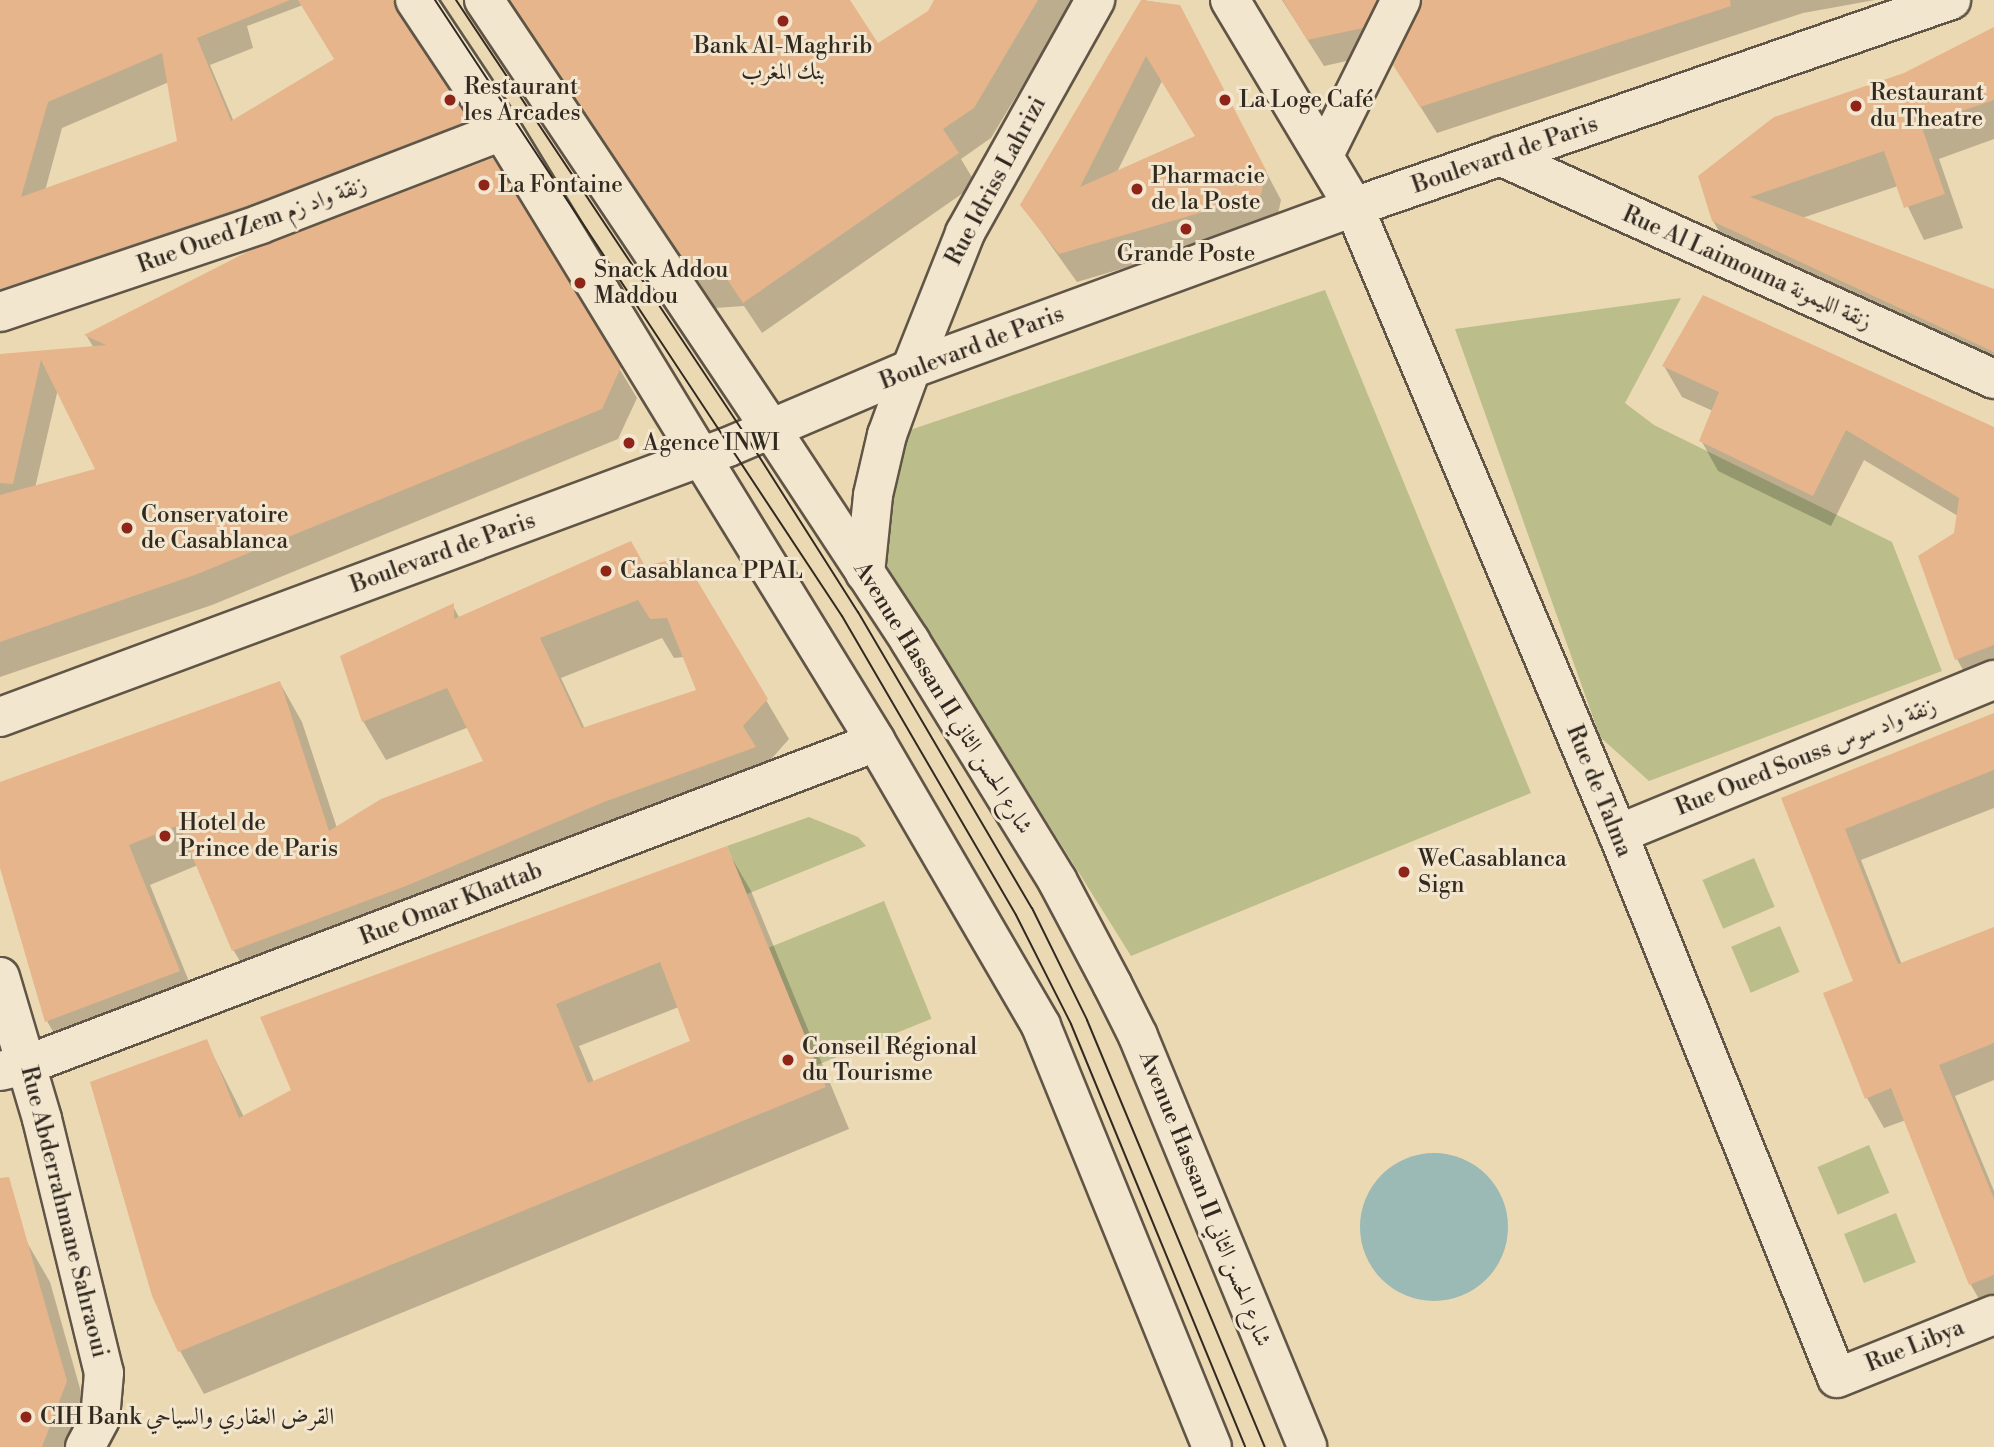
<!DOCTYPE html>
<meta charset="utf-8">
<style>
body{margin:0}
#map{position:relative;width:1994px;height:1447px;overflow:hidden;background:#ebd9b3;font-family:"Libre Bodoni",Amiri,serif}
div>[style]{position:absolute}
.green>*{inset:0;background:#bbbe8a;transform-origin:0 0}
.water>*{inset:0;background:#9bb9b5}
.round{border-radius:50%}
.shadow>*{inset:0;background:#0003}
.building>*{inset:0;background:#e6b58b}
.roads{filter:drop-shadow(2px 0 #605546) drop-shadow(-2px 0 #605546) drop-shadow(0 2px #605546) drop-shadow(0 -2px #605546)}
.street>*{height:38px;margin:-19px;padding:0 19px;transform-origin:19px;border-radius:19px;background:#f2e6ce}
.secondary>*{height:38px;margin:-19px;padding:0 19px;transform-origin:19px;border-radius:19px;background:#f2e6ce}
.tram>*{height:2px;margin:-1px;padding:0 1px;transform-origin:1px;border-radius:1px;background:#322921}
.dots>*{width:19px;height:19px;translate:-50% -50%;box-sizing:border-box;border:4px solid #f2e6ce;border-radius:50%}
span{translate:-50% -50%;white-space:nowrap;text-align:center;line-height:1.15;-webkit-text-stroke:6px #f2e6ce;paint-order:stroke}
.poi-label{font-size:23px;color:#322921}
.left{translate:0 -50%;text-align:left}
.street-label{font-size:23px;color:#322921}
</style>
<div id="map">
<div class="green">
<i style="clip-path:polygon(1325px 290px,1531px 793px,1131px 956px,882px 558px,901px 433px)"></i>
<i style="clip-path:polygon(1681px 298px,1625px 403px,1654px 425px,1892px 542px,1942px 671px,1649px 781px,1600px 737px,1455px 329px)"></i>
<i style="clip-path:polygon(809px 817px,858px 837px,866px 846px,747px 894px,727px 846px)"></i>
<i style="left:1754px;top:858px;width:53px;height:56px;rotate:67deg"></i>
<i style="left:884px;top:901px;width:127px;height:124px;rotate:68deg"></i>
<i style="left:1780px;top:926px;width:50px;height:53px;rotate:67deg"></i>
<i style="left:1869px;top:1145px;width:52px;height:56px;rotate:67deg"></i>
<i style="left:1896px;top:1213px;width:53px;height:56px;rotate:68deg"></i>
</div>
<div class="water">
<i class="round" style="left:1360px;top:1153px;width:148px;height:148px"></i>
</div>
<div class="shadow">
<i style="clip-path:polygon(evenodd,0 0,392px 0,482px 147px,0 311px,0 0,303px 5px,336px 60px,234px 122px,210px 65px,253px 48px,247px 26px,303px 5px,0 0,169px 82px,179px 142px,45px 191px,62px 128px,169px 82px)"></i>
<i style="clip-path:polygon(506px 0,848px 0,877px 46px,929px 12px,936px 0,1074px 0,991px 138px,961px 159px,976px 184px,762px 333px,744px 306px,715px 308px)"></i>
<i style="clip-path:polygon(evenodd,1143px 0,1178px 6px,1281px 200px,1276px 223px,1077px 282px,1022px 205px,1143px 0,1162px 81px,1197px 137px,1117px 172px,1162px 81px)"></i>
<i style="clip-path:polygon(1282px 0,1875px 0,1803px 13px,1437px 133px,1411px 92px,1421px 7px,1416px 4px,1378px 54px,1324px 66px)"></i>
<i style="clip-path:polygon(1994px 29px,1994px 139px,1939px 159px,1963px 228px,1924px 240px,1898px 186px,1802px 218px,1994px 291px,1994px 373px,1733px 255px,1713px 221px,1905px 74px)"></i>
<i style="clip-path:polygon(evenodd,86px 335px,619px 368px,637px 398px,618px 439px,212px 605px,0 677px,0 364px,94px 348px,86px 335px,58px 389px,98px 470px,35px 488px,58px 389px)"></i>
<i style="clip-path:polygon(1664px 366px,1994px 429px,1994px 682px,1974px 690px,1957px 659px,1958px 516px,1864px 460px,1831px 526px,1718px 471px,1701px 440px,1713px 411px,1682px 397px)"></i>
<i style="clip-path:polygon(evenodd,644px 568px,766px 700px,789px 739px,765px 766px,257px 990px,234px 951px,198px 865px,150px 885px,201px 1011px,69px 1060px,47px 1021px,0 861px,0 784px,280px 683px,302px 722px,337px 828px,485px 762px,469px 727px,386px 760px,363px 721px,453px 606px,460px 619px,644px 568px,662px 638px,674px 658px,684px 657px,698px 691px,585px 729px,561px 678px,662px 638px)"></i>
<i style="clip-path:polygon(1994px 715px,1994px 808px,1861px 860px,1902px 965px,1994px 929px,1994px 1080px,1955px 1096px,1994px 1191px,1994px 1313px,1988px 1315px,1971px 1285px,1906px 1120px,1884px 1128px,1867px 1098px,1855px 982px,1783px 799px)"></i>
<i style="clip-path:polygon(evenodd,726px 848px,751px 891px,849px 1129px,204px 1394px,180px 1351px,206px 1041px,244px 1117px,726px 848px,679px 1007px,693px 1042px,594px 1082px,579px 1046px,679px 1007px)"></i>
<i style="clip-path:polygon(0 1215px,25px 1239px,50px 1282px,90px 1424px,82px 1447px,0 1447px)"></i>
</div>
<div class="building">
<i style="clip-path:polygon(evenodd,0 0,290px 0,197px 38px,231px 121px,334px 59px,298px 0,393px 0,397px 12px,469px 120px,254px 203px,0 289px,0 0,162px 53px,177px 141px,21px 197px,48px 102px,162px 53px)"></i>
<i style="clip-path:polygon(510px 0,850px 0,878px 43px,928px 11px,934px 0,1038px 0,974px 108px,943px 129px,959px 153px,743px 303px,725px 276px,696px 277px)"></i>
<i style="clip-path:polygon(evenodd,1141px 0,1180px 5px,1266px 170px,1261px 195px,1059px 254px,1020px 205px,1141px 0,1146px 56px,1195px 136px,1080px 187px,1146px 56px)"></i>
<i style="clip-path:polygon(1283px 0,1377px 0,1363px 28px,1307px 40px)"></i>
<i style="clip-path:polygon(1423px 0,1730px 0,1731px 6px,1420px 107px,1393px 65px)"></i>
<i style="clip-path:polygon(1994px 27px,1994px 100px,1921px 125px,1945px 194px,1904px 208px,1884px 151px,1750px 197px,1994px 289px,1994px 352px,1712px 221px,1698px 176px,1774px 117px,1904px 73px)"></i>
<i style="clip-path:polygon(493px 158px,621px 367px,602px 409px,195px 575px,0 642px,0 495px,95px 469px,41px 360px,13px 484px,0 483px,0 354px,106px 345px,84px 335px,251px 250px)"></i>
<i style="clip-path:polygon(1703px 295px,1994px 427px,1994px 645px,1955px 660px,1918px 556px,1954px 533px,1959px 498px,1846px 430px,1813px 496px,1699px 441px,1719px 392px,1662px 366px)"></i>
<i style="clip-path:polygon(evenodd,631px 541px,645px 566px,683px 557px,768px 699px,743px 726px,756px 747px,604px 802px,406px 886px,232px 951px,179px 825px,129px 845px,180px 971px,45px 1022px,0 868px,0 782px,280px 681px,329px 831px,381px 799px,483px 761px,447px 688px,362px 722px,340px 656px,454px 603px,454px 619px,631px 541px,638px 600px,650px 619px,667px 618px,696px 690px,582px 728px,540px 638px,638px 600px)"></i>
<i style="clip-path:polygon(1994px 713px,1994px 770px,1845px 829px,1898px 964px,1994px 927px,1994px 1043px,1939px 1065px,1994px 1199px,1994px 1275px,1969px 1285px,1891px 1088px,1865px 1099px,1823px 993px,1853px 981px,1781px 798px)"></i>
<i style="clip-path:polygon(evenodd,727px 846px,826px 1087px,178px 1352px,152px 1296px,90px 1082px,207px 1039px,239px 1118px,291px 1090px,260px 1017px,727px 846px,660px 962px,690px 1041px,588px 1083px,556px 1004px,660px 962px)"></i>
<i style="clip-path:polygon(9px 1177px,67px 1381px,42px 1447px,0 1447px,0 1178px)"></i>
</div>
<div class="roads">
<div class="street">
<i style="left:415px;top:0;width:157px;rotate:56.4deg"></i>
<i style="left:502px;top:131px;width:382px;rotate:58.6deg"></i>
<i style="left:484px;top:0;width:516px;rotate:56.22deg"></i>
<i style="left:1230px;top:0;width:241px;rotate:59.1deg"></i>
<i style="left:1354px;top:207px;width:680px;rotate:67.17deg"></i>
<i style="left:1618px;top:834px;width:586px;rotate:68.07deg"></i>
<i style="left:1837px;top:1378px;width:169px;rotate:-21.9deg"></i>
<i style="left:1324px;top:155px;width:173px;rotate:-63.6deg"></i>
<i style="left:1500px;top:156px;width:542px;rotate:24.3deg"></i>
<i style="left:0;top:312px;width:275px;rotate:-18.6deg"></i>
<i style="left:261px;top:224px;width:258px;rotate:-21.1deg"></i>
<i style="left:911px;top:369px;width:146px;rotate:-68.3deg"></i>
<i style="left:965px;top:233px;width:267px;rotate:-60.8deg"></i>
<i style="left:1618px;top:834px;width:406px;rotate:-22.3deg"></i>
<i style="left:0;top:977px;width:148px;rotate:73.5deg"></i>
<i style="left:42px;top:1119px;width:261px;rotate:76.3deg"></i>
<i style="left:104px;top:1373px;width:46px;rotate:95deg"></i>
<i style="left:100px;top:1419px;width:32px;rotate:118deg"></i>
<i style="left:0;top:1071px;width:27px;rotate:-13deg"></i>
<i style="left:26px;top:1065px;width:909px;rotate:-20.81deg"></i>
</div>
<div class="secondary">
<i style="left:771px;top:429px;width:254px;rotate:56.7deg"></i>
<i style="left:910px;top:641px;width:281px;rotate:58.4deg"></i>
<i style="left:1057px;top:880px;width:118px;rotate:62.1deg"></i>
<i style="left:1112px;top:984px;width:58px;rotate:63.4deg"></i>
<i style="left:1138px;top:1036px;width:444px;rotate:67.6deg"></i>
<i style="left:701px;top:457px;width:334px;rotate:58.4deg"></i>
<i style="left:876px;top:742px;width:328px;rotate:59.8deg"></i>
<i style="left:1041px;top:1026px;width:454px;rotate:67.9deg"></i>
<i style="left:865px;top:573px;width:78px;rotate:-84.1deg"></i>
<i style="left:873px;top:495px;width:62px;rotate:-76.9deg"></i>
<i style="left:887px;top:435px;width:70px;rotate:-70deg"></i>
<i style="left:0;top:717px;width:776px;rotate:-20.35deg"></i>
<i style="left:728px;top:447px;width:199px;rotate:-23.1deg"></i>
<i style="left:911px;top:369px;width:472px;rotate:-20.1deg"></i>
<i style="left:1354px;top:207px;width:632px;rotate:-19.12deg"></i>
</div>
</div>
<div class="tram">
<i style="left:435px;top:0;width:738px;rotate:56.55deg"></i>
<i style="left:842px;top:616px;width:346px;rotate:59.8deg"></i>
<i style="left:1016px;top:915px;width:122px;rotate:63.2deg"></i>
<i style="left:1071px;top:1024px;width:457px;rotate:67.6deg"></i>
<i style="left:456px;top:0;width:527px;rotate:56.37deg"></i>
<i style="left:748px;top:439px;width:205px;rotate:57.6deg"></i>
<i style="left:858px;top:612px;width:343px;rotate:59.6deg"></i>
<i style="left:1032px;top:908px;width:125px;rotate:63.8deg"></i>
<i style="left:1087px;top:1020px;width:463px;rotate:67.4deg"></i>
</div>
<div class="dots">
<i style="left:783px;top:21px;background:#8f2418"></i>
<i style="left:450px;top:100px;background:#8f2418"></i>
<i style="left:1225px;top:100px;background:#8f2418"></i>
<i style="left:1856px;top:106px;background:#8f2418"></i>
<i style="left:484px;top:185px;background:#8f2418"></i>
<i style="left:1137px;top:189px;background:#8f2418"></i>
<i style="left:1186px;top:229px;background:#8f2418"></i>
<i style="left:580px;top:283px;background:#8f2418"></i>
<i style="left:629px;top:443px;background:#8f2418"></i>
<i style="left:127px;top:528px;background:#8f2418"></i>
<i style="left:606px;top:571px;background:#8f2418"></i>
<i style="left:165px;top:836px;background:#8f2418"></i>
<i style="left:1404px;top:872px;background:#8f2418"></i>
<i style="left:788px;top:1060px;background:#8f2418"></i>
<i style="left:26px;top:1417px;background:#8f2418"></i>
</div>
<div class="poi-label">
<span style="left:783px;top:59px">Bank Al-Maghrib<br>بنك المغرب</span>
<span class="left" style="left:464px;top:100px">Restaurant<br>les Arcades</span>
<span class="left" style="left:1870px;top:106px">Restaurant<br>du Theatre</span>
<span class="left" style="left:1239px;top:100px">La Loge Café</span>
<span class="left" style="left:1151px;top:189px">Pharmacie<br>de la Poste</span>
<span class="left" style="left:498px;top:185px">La Fontaine</span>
<span style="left:1186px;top:254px">Grande Poste</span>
<span class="left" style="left:594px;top:283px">Snack Addou<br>Maddou</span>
<span class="left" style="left:643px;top:443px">Agence INWI</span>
<span class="left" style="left:141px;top:528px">Conservatoire<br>de Casablanca</span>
<span class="left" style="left:620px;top:571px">Casablanca PPAL</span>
<span class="left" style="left:179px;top:836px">Hotel de<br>Prince de Paris</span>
<span class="left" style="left:1418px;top:872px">WeCasablanca<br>Sign</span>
<span class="left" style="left:802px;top:1060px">Conseil Régional<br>du Tourisme</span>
<span class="left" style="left:40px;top:1417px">CIH Bank القرض العقاري والسياحي</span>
</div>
<div class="street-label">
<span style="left:1505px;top:155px;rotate:-19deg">Boulevard de Paris</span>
<span style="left:996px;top:181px;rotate:-62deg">Rue Idriss Lahrizi</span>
<span style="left:252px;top:225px;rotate:-20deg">Rue Oued Zem زنقة واد زم</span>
<span style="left:1747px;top:268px;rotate:24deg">Rue Al Laimouna زنقة الليمونة</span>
<span style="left:972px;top:348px;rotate:-21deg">Boulevard de Paris</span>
<span style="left:443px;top:553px;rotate:-20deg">Boulevard de Paris</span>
<span style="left:943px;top:698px;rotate:58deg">Avenue Hassan II شارع الحسن الثاني</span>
<span style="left:1806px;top:757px;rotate:-22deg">Rue Oued Souss زنقة واد سوس</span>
<span style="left:1599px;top:791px;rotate:68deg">Rue de Talma</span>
<span style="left:451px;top:904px;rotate:-21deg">Rue Omar Khattab</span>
<span style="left:1205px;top:1199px;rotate:68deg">Avenue Hassan II شارع الحسن الثاني</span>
<span style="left:64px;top:1212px;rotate:76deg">Rue Abderrahmane Sahraoui</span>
<span style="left:1915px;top:1346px;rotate:-22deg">Rue Libya</span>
</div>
</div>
